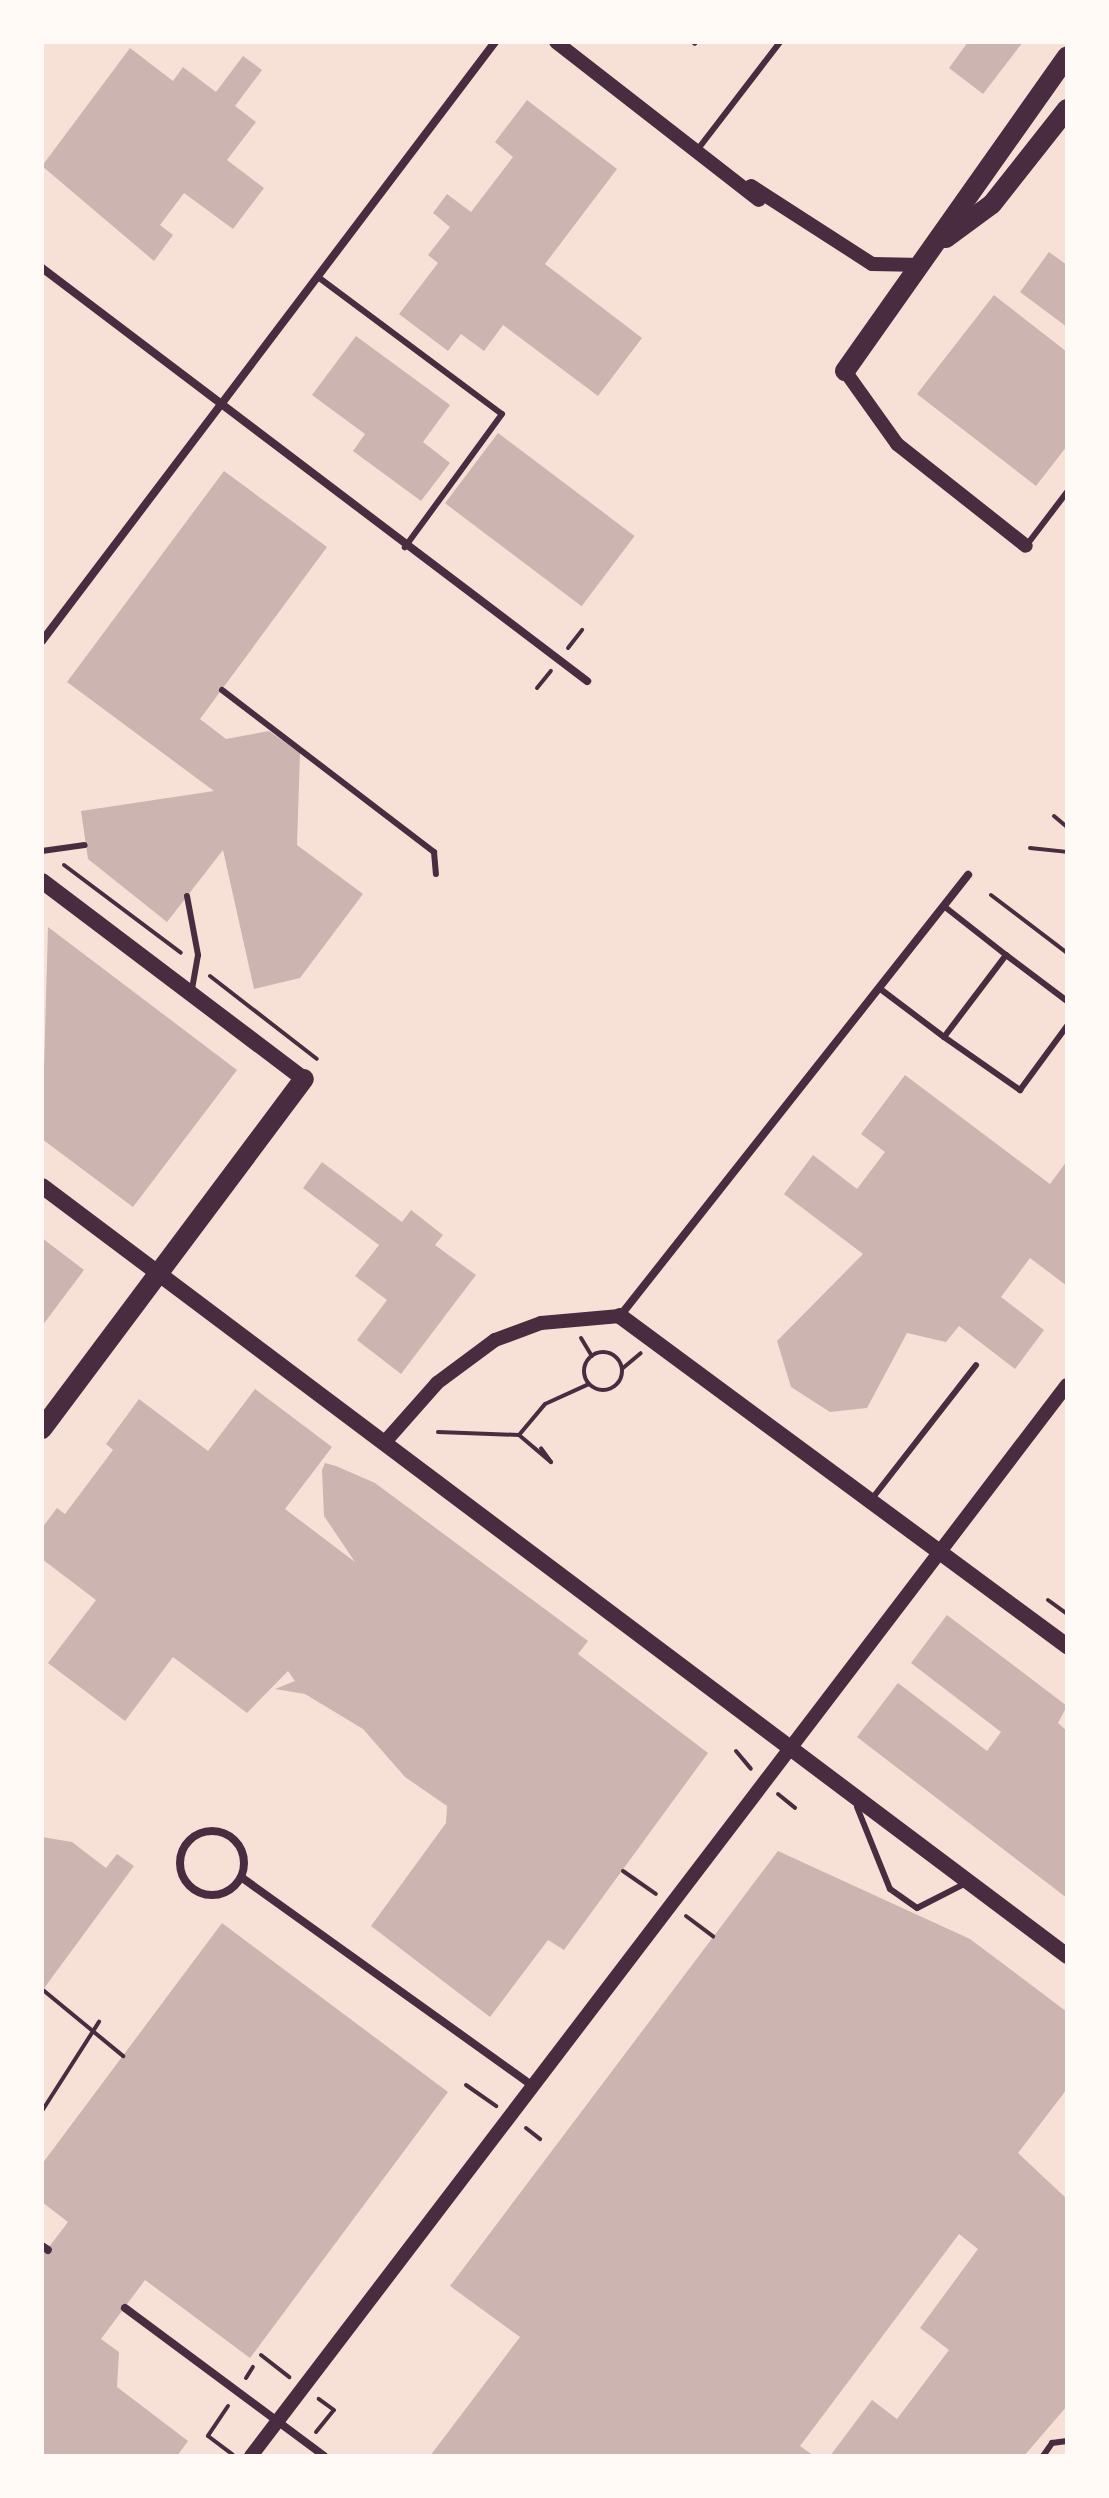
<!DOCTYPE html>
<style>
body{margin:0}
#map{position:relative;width:1109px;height:2498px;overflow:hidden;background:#f7e1d7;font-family:"Crimson Pro",serif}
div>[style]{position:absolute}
.building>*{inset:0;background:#ccb4b1;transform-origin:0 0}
.path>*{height:4px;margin:-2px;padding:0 2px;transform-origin:2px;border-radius:2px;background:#4a2c40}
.path>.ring{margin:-2px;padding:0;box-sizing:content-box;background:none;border:4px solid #4a2c40;border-radius:50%}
.service>*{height:6px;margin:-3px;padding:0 3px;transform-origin:3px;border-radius:3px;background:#4a2c40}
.minor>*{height:8px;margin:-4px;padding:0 4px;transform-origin:4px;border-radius:4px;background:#4a2c40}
.minor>.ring{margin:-4px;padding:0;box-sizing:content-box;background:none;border:8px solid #4a2c40;border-radius:50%}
.tertiary>*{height:14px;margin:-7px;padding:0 7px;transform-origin:7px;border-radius:7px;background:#4a2c40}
.secondary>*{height:16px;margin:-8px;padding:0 8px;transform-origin:8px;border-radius:8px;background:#4a2c40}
.primary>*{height:20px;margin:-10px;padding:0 10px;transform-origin:10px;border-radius:10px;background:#4a2c40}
span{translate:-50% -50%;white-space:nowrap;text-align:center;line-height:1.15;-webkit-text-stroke:8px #fffaf5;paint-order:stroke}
.frame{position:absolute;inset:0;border:44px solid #fffaf5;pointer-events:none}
</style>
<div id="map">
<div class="building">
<i style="clip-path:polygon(968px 42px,1023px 42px,983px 94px,949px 68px)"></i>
<i style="clip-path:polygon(130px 48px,173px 81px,183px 67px,216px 92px,243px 56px,262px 70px,235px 106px,256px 122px,227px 160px,264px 188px,233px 229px,184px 193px,160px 225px,173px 235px,154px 261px,42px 166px)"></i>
<i style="clip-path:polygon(527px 100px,617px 169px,545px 264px,642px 338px,598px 396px,503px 325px,484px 351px,461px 334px,448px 351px,399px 314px,438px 263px,428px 255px,450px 227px,433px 213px,447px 194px,471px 212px,513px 157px,495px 142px)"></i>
<i style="clip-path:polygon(1049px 252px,1067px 265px,1067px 327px,1020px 292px)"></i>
<i style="clip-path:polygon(994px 295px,1067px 352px,1067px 446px,1036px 486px,917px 394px)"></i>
<i style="clip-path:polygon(356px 336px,450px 405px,423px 442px,450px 463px,421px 501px,353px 451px,365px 434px,312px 395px)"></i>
<i style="left:498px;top:433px;width:171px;height:88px;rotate:37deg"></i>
<i style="clip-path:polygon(224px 471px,327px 547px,200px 719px,226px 739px,269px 731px,300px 753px,297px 845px,363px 894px,300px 978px,254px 989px,223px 850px,167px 922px,88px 859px,81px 811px,214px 791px,67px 682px)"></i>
<i style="clip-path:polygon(48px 927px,237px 1070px,133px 1207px,42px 1139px)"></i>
<i style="clip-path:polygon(905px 1075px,1050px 1184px,1067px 1161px,1067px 1286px,1030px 1258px,1001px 1297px,1044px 1330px,1015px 1369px,959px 1326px,946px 1342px,907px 1333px,867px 1408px,830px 1412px,791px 1387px,777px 1341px,863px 1254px,784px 1194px,813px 1155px,857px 1189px,885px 1152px,861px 1134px)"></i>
<i style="clip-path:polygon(322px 1162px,402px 1222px,411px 1210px,443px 1235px,435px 1245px,476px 1275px,401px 1374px,357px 1340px,387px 1300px,355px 1276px,379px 1245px,303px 1188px)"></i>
<i style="clip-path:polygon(42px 1238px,84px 1270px,42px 1326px)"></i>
<i style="clip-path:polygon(255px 1389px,332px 1447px,285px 1509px,355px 1562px,324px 1516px,322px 1470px,325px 1463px,336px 1466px,375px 1483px,588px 1641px,578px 1654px,708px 1753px,564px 1950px,548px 1940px,490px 2017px,371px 1926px,446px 1823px,447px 1806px,405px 1777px,363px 1729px,305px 1694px,275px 1689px,295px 1681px,288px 1671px,247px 1713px,173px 1657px,125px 1721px,48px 1663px,96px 1600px,42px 1559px,42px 1528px,57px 1508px,65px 1514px,113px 1450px,106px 1444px,139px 1399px,208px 1451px)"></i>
<i style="clip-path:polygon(947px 1615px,1067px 1706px,1058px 1723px,1067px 1731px,1067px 1898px,857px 1737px,898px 1683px,987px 1751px,1001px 1732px,911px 1663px)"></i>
<i style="clip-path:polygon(42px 1837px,72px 1842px,106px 1868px,117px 1854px,134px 1866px,42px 1991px)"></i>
<i style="clip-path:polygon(778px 1851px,970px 1939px,1067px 2012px,1067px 2089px,1018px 2153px,1067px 2199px,1067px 2406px,1024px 2456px,830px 2456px,872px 2400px,897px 2419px,949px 2350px,920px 2328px,978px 2249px,959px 2234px,800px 2446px,814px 2456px,430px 2456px,520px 2337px,450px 2286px)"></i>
<i style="clip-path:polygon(222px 1923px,448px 2092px,250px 2358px,145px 2280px,101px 2339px,119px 2352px,117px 2387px,188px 2441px,177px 2456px,42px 2456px,42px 2256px,68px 2222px,42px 2202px,42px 2164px)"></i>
</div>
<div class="path">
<i style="left:568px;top:648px;width:23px;rotate:-52deg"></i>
<i style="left:537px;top:688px;width:22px;rotate:-51deg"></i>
<i style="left:1054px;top:816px;width:17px;rotate:40deg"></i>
<i style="left:1030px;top:848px;width:37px;rotate:6deg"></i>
<i style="left:64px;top:865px;width:146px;rotate:36.9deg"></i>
<i style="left:991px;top:895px;width:96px;rotate:37.3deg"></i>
<i style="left:210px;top:976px;width:135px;rotate:37.8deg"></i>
<i style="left:581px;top:1338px;width:21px;rotate:59deg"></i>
<i class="ring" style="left:584px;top:1352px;width:34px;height:34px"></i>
<i style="left:623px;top:1368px;width:23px;rotate:-40deg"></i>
<i style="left:438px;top:1432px;width:81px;rotate:2.1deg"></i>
<i style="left:519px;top:1435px;width:42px;rotate:40.2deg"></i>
<i style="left:551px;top:1462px;width:17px;rotate:-126deg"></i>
<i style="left:519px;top:1435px;width:40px;rotate:-50deg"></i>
<i style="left:545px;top:1404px;width:48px;rotate:-24.4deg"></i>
<i style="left:1048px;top:1600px;width:24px;rotate:36deg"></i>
<i style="left:736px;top:1751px;width:23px;rotate:50deg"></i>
<i style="left:778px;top:1794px;width:22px;rotate:39deg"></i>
<i style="left:623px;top:1871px;width:40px;rotate:34.9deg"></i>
<i style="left:686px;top:1916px;width:34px;rotate:37deg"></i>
<i style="left:43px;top:1990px;width:104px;rotate:39.5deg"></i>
<i style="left:466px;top:2085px;width:37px;rotate:35deg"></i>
<i style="left:42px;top:2111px;width:106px;rotate:-57.4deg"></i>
<i style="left:526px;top:2128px;width:18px;rotate:38deg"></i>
<i style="left:261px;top:2355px;width:36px;rotate:38deg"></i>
<i style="left:246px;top:2378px;width:13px;rotate:-58deg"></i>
<i style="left:228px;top:2406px;width:36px;rotate:124deg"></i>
<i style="left:208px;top:2436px;width:31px;rotate:37deg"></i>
<i style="left:316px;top:2432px;width:28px;rotate:-51deg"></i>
<i style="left:334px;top:2410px;width:19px;rotate:-144deg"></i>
</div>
<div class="service">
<i style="left:694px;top:42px;width:1px;rotate:45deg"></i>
<i style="left:698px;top:149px;width:135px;rotate:-52.5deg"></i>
<i style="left:318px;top:277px;width:229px;rotate:36.7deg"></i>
<i style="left:502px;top:414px;width:165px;rotate:126.1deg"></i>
<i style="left:1026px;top:546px;width:68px;rotate:-52.8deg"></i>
<i style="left:222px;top:690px;width:267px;rotate:37.4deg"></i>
<i style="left:434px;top:852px;width:22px;rotate:85deg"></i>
<i style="left:42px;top:851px;width:43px;rotate:-7.9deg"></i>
<i style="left:187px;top:896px;width:60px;rotate:79.4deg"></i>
<i style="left:198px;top:955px;width:36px;rotate:100deg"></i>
<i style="left:1006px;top:955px;width:76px;rotate:37deg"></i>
<i style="left:879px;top:988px;width:81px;rotate:37deg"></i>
<i style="left:944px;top:1037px;width:103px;rotate:-52.9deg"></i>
<i style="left:1006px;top:955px;width:78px;rotate:-141.8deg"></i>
<i style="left:944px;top:1037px;width:93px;rotate:34.9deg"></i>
<i style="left:1020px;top:1090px;width:79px;rotate:-53.7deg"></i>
<i style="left:871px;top:1500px;width:171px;rotate:-52.1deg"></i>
<i style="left:857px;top:1807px;width:88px;rotate:68.1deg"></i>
<i style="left:890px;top:1889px;width:33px;rotate:35deg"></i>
<i style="left:917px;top:1908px;width:57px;rotate:-27deg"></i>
<i style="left:1043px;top:2456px;width:16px;rotate:-55deg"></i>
<i style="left:1052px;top:2443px;width:15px;rotate:-8deg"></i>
</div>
<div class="minor">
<i style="left:42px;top:268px;width:684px;rotate:37.15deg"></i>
<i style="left:42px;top:641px;width:751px;rotate:-52.9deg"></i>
<i style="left:620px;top:1316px;width:562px;rotate:-51.72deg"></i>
<i class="ring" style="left:180px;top:1831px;width:56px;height:56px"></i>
<i style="left:241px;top:1877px;width:358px;rotate:35.6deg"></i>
<i style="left:42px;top:2246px;width:7px;rotate:34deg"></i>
<i style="left:125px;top:2308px;width:248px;rotate:36.6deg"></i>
</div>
<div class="tertiary">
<i style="left:556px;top:42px;width:257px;rotate:37.9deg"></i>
<i style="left:751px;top:186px;width:144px;rotate:32.8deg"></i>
<i style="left:872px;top:264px;width:50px;rotate:1.1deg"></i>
<i style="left:845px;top:371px;width:90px;rotate:54.5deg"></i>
<i style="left:897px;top:444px;width:164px;rotate:38.3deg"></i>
<i style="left:384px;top:1443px;width:80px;rotate:-48.5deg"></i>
<i style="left:437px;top:1383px;width:72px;rotate:-36.6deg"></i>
<i style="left:495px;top:1340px;width:49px;rotate:-20.3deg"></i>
<i style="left:541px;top:1323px;width:79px;rotate:-5.1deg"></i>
<i style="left:251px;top:2456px;width:1346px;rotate:-52.7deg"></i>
</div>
<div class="secondary">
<i style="left:42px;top:881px;width:328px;rotate:37.1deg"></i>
<i style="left:42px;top:1186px;width:1282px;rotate:36.91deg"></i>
<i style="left:620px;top:1316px;width:556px;rotate:36.44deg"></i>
</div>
<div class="primary">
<i style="left:946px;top:238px;width:57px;rotate:-36.5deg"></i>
<i style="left:992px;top:204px;width:121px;rotate:-51.7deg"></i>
<i style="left:845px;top:371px;width:385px;rotate:-54.8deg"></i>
<i style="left:42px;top:1429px;width:437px;rotate:-53.2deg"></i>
</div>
<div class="frame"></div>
</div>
